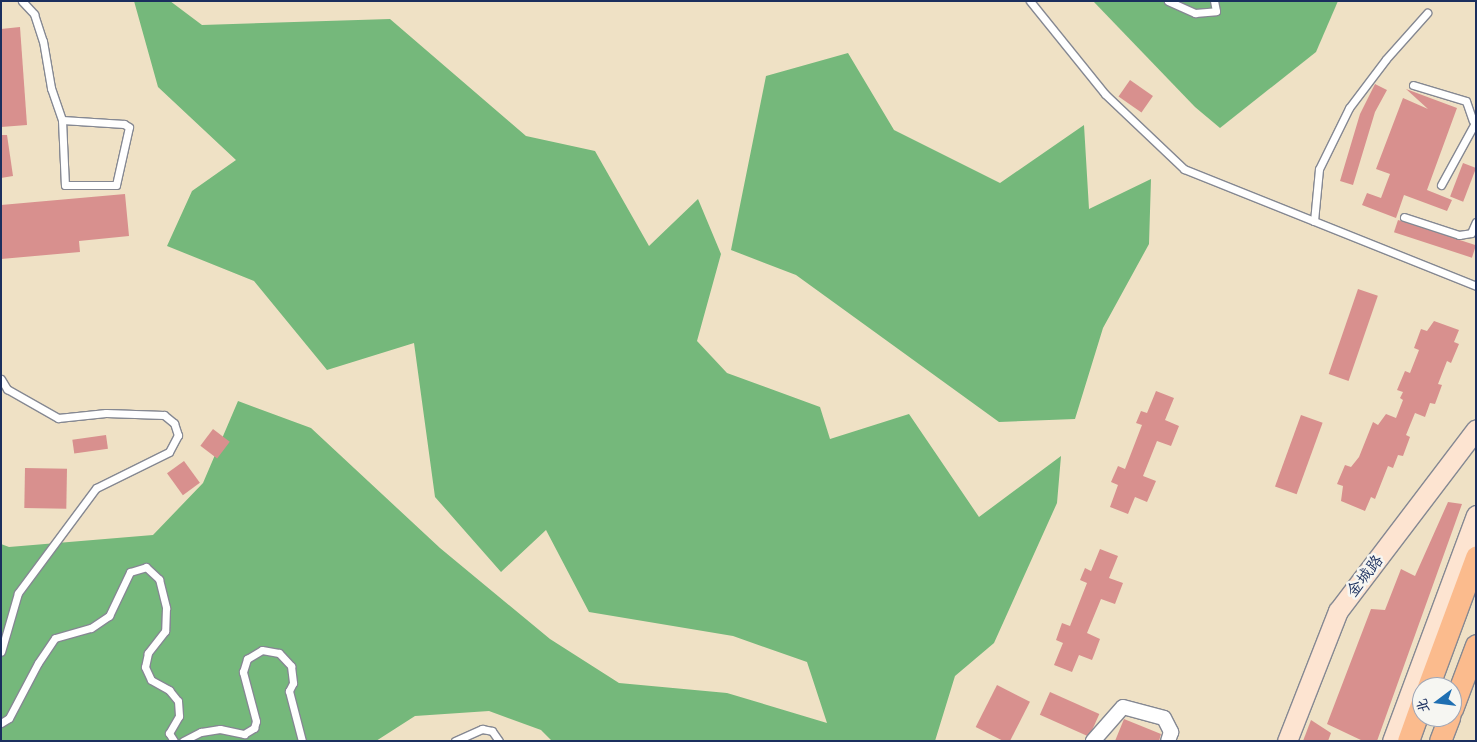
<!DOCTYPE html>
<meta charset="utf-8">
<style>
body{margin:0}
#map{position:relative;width:1477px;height:742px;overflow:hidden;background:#efe1c5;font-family:Sriracha,"LXGW WenKai TC",sans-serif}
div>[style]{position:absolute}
.forest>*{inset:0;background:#75b87b}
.building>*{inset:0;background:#d8908e;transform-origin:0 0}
.roads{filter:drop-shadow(1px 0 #858892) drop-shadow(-1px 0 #858892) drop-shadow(0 1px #858892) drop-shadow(0 -1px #858892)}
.lane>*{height:7px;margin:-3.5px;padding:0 3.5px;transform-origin:3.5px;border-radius:3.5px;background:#fff}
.street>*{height:14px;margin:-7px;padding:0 7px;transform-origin:7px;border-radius:7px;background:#fff}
.secondary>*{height:19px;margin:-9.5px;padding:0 9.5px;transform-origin:9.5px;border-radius:9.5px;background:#fde4d1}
.primary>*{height:21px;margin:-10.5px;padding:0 10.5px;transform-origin:10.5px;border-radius:10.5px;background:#fbbb8d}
span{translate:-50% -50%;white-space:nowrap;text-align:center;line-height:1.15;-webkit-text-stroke:5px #f6f6f2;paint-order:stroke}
.street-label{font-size:16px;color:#1b2f5e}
.frame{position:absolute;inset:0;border:2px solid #1b2f5e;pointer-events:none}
.north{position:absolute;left:1412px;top:677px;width:50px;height:50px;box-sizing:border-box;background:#f6f6f2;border:1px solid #9ea6b7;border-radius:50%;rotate:255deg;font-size:14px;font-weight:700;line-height:20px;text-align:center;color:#1b2f5e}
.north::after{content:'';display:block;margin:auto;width:18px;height:22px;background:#1f6fb2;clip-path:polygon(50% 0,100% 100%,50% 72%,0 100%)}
</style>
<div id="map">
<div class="forest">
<i style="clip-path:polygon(134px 1px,170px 1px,202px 25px,390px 19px,526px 136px,595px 151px,649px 246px,698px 199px,721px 254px,697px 341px,727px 373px,820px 407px,830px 439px,909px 414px,979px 517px,1061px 456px,1057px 503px,994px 643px,955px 676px,935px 741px,552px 741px,541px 730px,489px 711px,415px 716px,376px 741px,1px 741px,1px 544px,9px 547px,153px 535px,203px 483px,238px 401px,311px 428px,440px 548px,550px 639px,619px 683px,727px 693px,827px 723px,807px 662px,733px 636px,589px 612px,546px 530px,501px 572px,435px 497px,414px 343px,327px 370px,254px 281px,167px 246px,192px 191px,236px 160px,158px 87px)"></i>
<i style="clip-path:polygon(1093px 1px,1338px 1px,1316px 52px,1220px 128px,1195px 107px)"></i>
<i style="clip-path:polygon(848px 53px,894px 130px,1000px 183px,1084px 125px,1089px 209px,1151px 179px,1149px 244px,1103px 328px,1075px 419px,999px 422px,796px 275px,731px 250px,766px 76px)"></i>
</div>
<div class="building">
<i style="clip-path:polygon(20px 27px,27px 125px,1px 127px,1px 29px)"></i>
<i style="left:1130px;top:80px;width:28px;height:20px;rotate:35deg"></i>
<i style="clip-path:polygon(1375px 84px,1387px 90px,1375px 112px,1353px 185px,1340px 181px,1360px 114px)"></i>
<i style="clip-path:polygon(1406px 89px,1457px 108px,1427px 190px,1452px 200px,1447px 211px,1404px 195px,1396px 218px,1362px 205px,1367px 193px,1381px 198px,1390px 174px,1376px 169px,1403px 98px,1428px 109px)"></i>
<i style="clip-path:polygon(1px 135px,7px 135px,13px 176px,1px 178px)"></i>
<i style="left:1463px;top:163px;width:14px;height:36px;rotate:21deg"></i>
<i style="clip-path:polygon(125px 194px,129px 236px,79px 241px,80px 252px,1px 259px,1px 205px)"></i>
<i style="left:1398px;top:220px;width:82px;height:13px;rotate:18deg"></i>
<i style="left:1358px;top:289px;width:21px;height:90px;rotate:19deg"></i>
<i style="clip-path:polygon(1434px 321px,1459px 330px,1454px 342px,1459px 344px,1451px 363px,1447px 361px,1438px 384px,1442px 385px,1435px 404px,1430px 403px,1425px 417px,1415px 413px,1406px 435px,1410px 437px,1403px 456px,1398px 455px,1393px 468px,1388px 466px,1375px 499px,1371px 497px,1365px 511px,1341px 501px,1343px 486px,1337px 484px,1345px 465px,1351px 467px,1359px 457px,1373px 422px,1378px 425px,1386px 414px,1396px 418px,1403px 400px,1400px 398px,1403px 392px,1397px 390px,1405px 371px,1410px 373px,1419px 350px,1414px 348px,1421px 329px,1427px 331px)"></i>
<i style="clip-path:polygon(1156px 391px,1174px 398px,1165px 420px,1179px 426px,1171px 446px,1157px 441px,1143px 476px,1156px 481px,1147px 502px,1135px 497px,1128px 514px,1110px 507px,1118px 485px,1111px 482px,1118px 466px,1125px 469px,1142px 425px,1136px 423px,1141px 411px,1147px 413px)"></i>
<i style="left:1301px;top:415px;width:23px;height:76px;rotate:20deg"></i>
<i style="left:213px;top:429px;width:21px;height:21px;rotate:37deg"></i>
<i style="left:106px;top:435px;width:14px;height:34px;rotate:82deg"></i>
<i style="left:184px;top:461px;width:27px;height:21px;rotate:54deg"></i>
<i style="left:25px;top:468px;width:42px;height:40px;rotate:1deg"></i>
<i style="clip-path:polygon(1448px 502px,1462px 504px,1377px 741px,1363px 741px,1327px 724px,1371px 609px,1385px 610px,1401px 569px,1415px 576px)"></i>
<i style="clip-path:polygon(1100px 549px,1118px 556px,1109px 578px,1123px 583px,1115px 604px,1101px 599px,1087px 633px,1100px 639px,1094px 655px,1092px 660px,1079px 655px,1072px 672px,1054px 665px,1063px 643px,1056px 640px,1062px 623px,1070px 626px,1087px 583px,1080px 580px,1085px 568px,1091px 571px)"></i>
<i style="left:997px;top:685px;width:37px;height:47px;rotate:27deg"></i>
<i style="left:1050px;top:692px;width:54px;height:25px;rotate:24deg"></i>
<i style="clip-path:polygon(1124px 719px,1161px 734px,1159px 741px,1115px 741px)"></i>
<i style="clip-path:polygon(1311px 720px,1331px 733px,1328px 741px,1303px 741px)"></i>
</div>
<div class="roads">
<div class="lane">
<i style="left:22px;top:1px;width:18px;rotate:47deg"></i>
<i style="left:34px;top:14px;width:28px;rotate:72deg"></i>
<i style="left:43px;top:41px;width:48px;rotate:80.3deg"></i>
<i style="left:51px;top:88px;width:34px;rotate:71deg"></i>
<i style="left:62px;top:120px;width:65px;rotate:87.4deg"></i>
<i style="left:65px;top:185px;width:51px"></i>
<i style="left:116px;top:185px;width:59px;rotate:-77.4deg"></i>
<i style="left:129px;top:127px;width:6px;rotate:-149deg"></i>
<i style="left:124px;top:124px;width:62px;rotate:-176.3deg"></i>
<i style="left:1030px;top:1px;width:119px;rotate:51.1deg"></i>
<i style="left:1105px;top:94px;width:109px;rotate:43.5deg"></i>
<i style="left:1184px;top:169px;width:315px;rotate:21.8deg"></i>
<i style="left:1168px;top:1px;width:30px;rotate:24deg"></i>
<i style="left:1195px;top:13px;width:21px;rotate:-5deg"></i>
<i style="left:1216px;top:11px;width:10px;rotate:-101deg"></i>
<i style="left:1413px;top:85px;width:55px;rotate:16.8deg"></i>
<i style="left:1466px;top:101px;width:21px;rotate:71deg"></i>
<i style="left:1441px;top:185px;width:73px;rotate:-61.3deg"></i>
<i style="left:1404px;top:217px;width:58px;rotate:18.1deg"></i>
<i style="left:1459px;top:235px;width:12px;rotate:-9deg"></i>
<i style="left:1471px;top:233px;width:12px;rotate:-66deg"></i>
<i style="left:1314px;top:221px;width:52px;rotate:-84.5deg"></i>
<i style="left:1319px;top:169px;width:68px;rotate:-63.8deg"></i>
<i style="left:1349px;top:108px;width:61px;rotate:-52.9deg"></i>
<i style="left:1386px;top:59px;width:62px;rotate:-48.3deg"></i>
<i style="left:1px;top:379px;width:12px;rotate:59deg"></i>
<i style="left:7px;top:389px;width:59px;rotate:29.6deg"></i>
<i style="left:58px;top:418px;width:48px;rotate:-5.9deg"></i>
<i style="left:106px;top:413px;width:58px;rotate:2deg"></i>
<i style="left:164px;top:415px;width:13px;rotate:39deg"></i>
<i style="left:174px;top:423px;width:13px;rotate:72deg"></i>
<i style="left:178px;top:435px;width:19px;rotate:118deg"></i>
<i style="left:169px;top:452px;width:81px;rotate:153.7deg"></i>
<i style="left:96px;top:488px;width:131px;rotate:126.6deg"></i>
<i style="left:18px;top:593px;width:61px;rotate:106.1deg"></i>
<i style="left:1px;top:723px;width:9px;rotate:-32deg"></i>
<i style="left:9px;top:718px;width:62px;rotate:-62.2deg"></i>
<i style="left:38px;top:663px;width:30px;rotate:-56deg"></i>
<i style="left:55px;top:638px;width:37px;rotate:-16deg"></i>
<i style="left:91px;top:628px;width:22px;rotate:-34deg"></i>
<i style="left:109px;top:616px;width:49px;rotate:-64.5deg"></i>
<i style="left:130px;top:572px;width:17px;rotate:-17deg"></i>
<i style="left:146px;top:567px;width:18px;rotate:43deg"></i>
<i style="left:159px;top:579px;width:30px;rotate:76deg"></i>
<i style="left:166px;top:608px;width:23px;rotate:92deg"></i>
<i style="left:165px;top:631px;width:28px;rotate:128deg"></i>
<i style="left:148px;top:653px;width:14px;rotate:102deg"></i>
<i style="left:145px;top:667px;width:14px;rotate:65deg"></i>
<i style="left:151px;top:680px;width:21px;rotate:29deg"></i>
<i style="left:169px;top:690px;width:14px;rotate:51deg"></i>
<i style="left:178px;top:701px;width:15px;rotate:86deg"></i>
<i style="left:179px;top:716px;width:20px;rotate:120deg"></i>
<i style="left:169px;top:733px;width:9px;rotate:58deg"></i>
<i style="left:183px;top:741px;width:20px;rotate:-27deg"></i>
<i style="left:201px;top:732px;width:19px;rotate:-9deg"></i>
<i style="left:220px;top:729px;width:25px;rotate:12deg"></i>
<i style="left:244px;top:734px;width:12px;rotate:-31deg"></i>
<i style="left:254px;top:728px;width:7px;rotate:-74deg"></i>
<i style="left:256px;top:721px;width:51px;rotate:-104.9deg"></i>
<i style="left:243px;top:672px;width:14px;rotate:-73deg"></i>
<i style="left:247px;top:659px;width:17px;rotate:-31deg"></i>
<i style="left:262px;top:650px;width:17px;rotate:10deg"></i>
<i style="left:279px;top:653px;width:18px;rotate:47deg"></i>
<i style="left:291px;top:666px;width:17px;rotate:83deg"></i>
<i style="left:293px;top:683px;width:9px;rotate:117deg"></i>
<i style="left:289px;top:691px;width:52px;rotate:75.4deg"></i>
<i style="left:455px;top:741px;width:30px;rotate:-24deg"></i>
<i style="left:482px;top:729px;width:10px;rotate:11deg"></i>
<i style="left:492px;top:731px;width:12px;rotate:55deg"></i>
</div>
<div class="street">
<i style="left:1093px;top:741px;width:45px;rotate:-48.6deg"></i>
<i style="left:1123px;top:707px;width:42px;rotate:15deg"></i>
<i style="left:1164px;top:718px;width:16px;rotate:63deg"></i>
<i style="left:1171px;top:732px;width:9px;rotate:108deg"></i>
</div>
<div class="secondary">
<i style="left:1287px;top:741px;width:140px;rotate:-68.6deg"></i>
<i style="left:1338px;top:611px;width:228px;rotate:-52.8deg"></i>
<i style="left:1392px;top:741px;width:241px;rotate:-69.6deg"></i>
</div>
<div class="primary">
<i style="left:1428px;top:687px;width:139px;rotate:-69.7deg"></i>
<i style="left:1452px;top:709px;width:68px;rotate:-69.4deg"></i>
<i style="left:1408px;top:741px;width:41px;rotate:-70.3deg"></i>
<i style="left:1440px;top:741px;width:26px;rotate:-69deg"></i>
</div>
</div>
<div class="street-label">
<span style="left:1365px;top:576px;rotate:-52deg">金城路</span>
</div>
<div class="frame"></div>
<div class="north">北</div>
</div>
